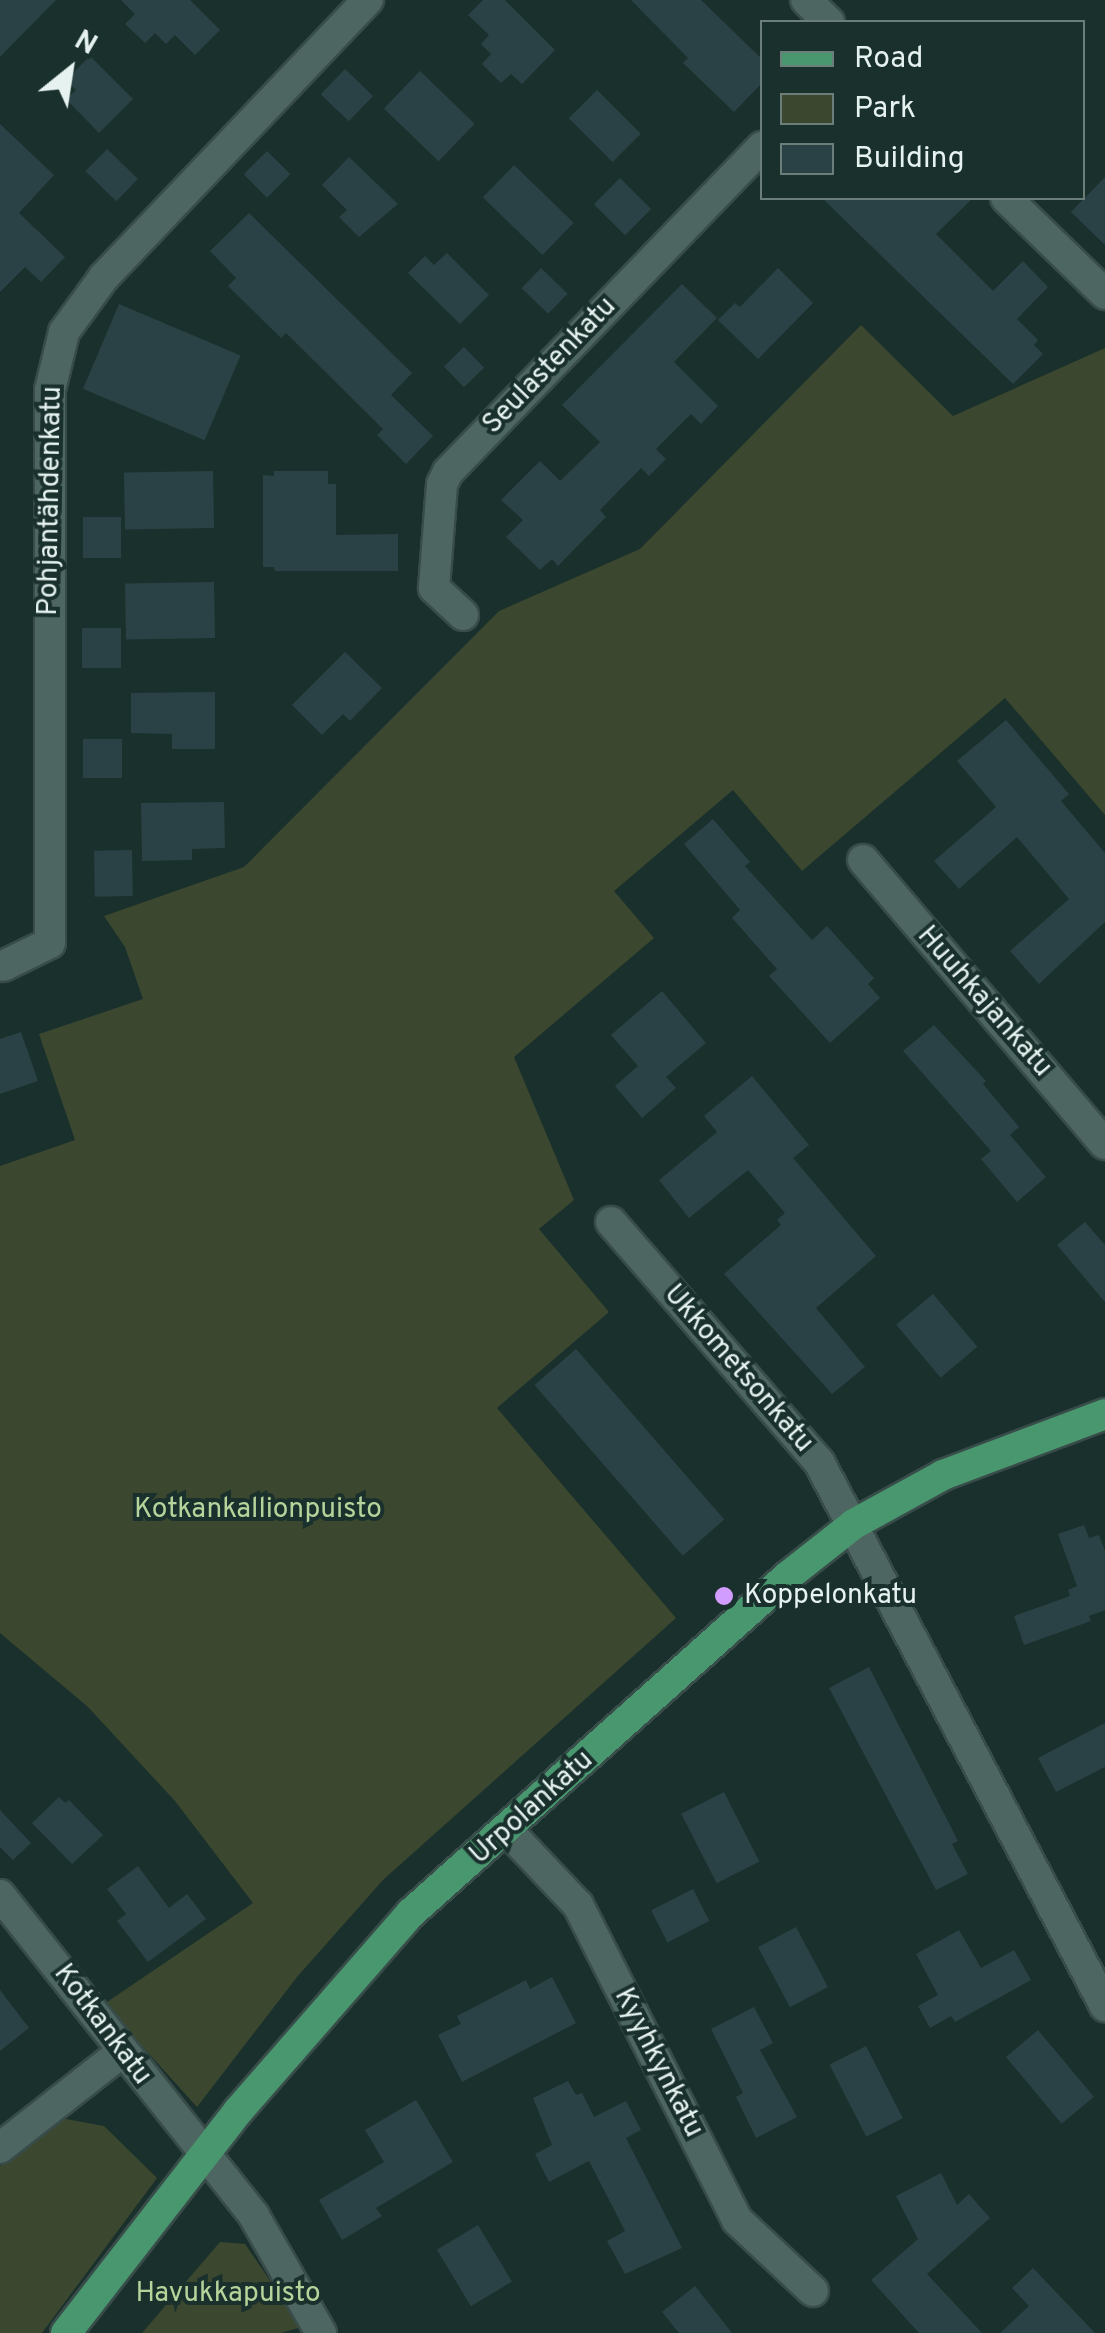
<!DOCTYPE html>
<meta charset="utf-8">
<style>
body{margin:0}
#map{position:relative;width:1105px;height:2333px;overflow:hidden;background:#19302c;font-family:Overpass,sans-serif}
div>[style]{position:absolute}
.green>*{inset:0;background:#3b472f}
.building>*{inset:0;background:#2a4245;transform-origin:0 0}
.roads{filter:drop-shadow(2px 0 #384c49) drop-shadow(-2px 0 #384c49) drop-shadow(0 2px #384c49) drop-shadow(0 -2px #384c49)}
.minor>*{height:30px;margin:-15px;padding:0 15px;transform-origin:15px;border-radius:15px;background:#4e6661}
.major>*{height:30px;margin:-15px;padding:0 15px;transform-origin:15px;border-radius:15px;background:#49976f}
.dots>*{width:28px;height:28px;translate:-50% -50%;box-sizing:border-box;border:5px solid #19302c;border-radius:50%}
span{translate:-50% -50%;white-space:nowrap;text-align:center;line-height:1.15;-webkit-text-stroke:8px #19302c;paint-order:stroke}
.street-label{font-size:28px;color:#e5f2ef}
.park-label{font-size:28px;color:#b6d39b}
.poi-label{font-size:28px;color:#e5f2ef}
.left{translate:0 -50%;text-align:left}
.legend{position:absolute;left:760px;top:20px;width:325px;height:180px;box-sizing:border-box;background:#19302c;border:2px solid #6b7e7a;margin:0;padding:12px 18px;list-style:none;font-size:30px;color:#e5f2ef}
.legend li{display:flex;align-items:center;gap:20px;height:50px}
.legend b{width:50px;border:2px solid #6b7e7a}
.north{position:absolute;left:20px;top:20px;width:100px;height:100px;-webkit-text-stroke:8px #19302c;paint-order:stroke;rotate:30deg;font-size:28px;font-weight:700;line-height:40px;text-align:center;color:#e5f2ef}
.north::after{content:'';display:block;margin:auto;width:35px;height:45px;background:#e5f2ef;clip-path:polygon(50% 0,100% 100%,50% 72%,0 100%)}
</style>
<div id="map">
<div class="green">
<i style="clip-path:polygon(861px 325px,953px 416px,1105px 348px,1105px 815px,1005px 698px,802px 871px,733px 790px,614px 891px,654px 938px,514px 1057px,574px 1200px,539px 1229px,609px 1312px,497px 1408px,676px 1618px,383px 1880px,297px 1977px,197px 2107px,104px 2004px,253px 1903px,175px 1801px,88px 1707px,0 1633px,0 1166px,75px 1140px,39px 1034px,143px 999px,125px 947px,104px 916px,244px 867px,499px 611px,640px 549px)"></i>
<i style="clip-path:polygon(61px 2118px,104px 2126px,157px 2178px,42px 2333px,0 2333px,0 2166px)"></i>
<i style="clip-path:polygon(220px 2242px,245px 2244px,302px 2327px,281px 2333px,142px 2333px)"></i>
</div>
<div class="building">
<i style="clip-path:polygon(0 0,56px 0,0 57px)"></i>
<i style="clip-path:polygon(121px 0,190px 0,220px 30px,195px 55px,175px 35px,166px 44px,155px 33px,145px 43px,125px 24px,135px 14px)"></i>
<i style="clip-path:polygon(483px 0,505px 0,555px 50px,522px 84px,511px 74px,501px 83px,482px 64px,491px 54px,481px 44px,489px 35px,468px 15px)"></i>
<i style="clip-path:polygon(631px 0,701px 0,762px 59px,762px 83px,734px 112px,683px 63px,688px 58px)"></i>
<i style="clip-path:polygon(90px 56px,133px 99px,99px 133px,66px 99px,76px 90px,66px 80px)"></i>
<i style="left:345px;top:69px;width:39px;height:35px;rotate:44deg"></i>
<i style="left:420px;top:71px;width:76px;height:52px;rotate:44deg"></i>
<i style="left:597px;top:90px;width:62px;height:40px;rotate:45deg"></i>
<i style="clip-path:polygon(0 124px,54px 175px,19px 213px,65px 257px,41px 282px,25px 267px,0 292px)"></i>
<i style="left:107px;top:149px;width:43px;height:31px;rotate:44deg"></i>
<i style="left:267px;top:151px;width:33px;height:33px;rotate:45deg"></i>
<i style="clip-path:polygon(349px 157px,398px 204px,359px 237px,339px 217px,347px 210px,322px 185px)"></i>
<i style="left:514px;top:165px;width:83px;height:45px;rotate:44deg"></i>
<i style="clip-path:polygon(1105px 177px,1105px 245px,1071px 212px)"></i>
<i style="left:620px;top:178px;width:44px;height:37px;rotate:45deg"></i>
<i style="clip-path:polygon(822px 198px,973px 198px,936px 234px,993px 291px,1023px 261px,1048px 287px,1017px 319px,1038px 340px,1034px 345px,1043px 354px,1013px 384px)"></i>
<i style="clip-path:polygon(249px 213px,412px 373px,391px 395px,433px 436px,406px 464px,377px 435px,383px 429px,286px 333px,281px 338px,228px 286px,236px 278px,210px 251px)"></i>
<i style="clip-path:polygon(447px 253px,489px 295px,460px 324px,408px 273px,425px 256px,434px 265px)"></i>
<i style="left:541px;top:268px;width:37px;height:28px;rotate:44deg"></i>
<i style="clip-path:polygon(778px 268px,813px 303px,758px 359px,718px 320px,735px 303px,740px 307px)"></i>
<i style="clip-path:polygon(682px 284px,717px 318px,674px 362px,718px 406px,701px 424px,691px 414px,656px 449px,666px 459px,649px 476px,641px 468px,600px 510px,606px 517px,558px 566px,552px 559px,540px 570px,506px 537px,523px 520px,501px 500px,540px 461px,560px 481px,600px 442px,562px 405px)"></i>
<i style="left:119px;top:304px;width:132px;height:92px;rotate:23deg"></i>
<i style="left:464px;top:347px;width:29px;height:28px;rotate:46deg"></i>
<i style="left:213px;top:471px;width:57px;height:89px;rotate:89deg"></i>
<i style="clip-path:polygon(274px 471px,328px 471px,328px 484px,336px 484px,336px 535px,398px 534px,398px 571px,275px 571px,274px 567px,263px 567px,263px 475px,274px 476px)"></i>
<i style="left:83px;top:517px;width:38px;height:41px"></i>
<i style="left:214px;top:582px;width:56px;height:89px;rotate:89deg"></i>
<i style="left:82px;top:628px;width:39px;height:40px"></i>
<i style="clip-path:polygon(345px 652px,382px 688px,350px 721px,343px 714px,322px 735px,292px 705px)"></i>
<i style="clip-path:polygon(215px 692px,215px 749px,172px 749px,172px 734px,131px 733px,131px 693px)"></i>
<i style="clip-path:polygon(1006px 720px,1069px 794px,1061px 801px,1105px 853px,1105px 922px,1039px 984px,1010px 951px,1069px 899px,1017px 837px,959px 889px,934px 861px,996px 807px,957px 761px)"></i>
<i style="left:83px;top:739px;width:39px;height:39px"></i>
<i style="clip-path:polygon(224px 802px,225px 848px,192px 849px,192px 860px,142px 861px,141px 803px)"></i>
<i style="clip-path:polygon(713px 819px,750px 862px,745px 866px,812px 940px,827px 926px,874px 978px,868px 984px,880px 998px,830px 1043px,769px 976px,777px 969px,732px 918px,740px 910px,684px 844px)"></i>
<i style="left:132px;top:850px;width:46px;height:38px;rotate:89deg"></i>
<i style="clip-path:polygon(662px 991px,706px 1043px,666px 1077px,676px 1088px,642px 1118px,615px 1086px,638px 1066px,611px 1035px)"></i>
<i style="clip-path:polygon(934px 1025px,986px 1081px,983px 1084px,1019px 1127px,1010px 1135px,1046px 1177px,1017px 1202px,981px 1159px,991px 1151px,903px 1051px)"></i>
<i style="clip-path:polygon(21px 1032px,38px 1081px,0 1094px,0 1039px)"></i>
<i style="clip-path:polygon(752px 1076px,809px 1145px,793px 1158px,876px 1256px,816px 1308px,865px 1367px,832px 1394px,724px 1274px,781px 1225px,777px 1220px,785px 1213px,748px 1170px,689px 1218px,659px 1180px,717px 1132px,704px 1116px)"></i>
<i style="clip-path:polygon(1085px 1222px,1105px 1245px,1105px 1302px,1057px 1245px)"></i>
<i style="left:933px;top:1294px;width:69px;height:48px;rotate:50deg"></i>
<i style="left:576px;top:1349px;width:226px;height:55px;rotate:49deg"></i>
<i style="clip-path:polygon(1084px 1525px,1089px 1538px,1099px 1535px,1105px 1551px,1105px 1610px,1089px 1616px,1091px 1621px,1024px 1645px,1014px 1616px,1070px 1596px,1068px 1590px,1077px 1586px,1058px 1534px)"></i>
<i style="clip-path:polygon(869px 1667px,958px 1841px,952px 1844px,968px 1874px,936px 1890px,829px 1688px)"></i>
<i style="clip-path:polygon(1105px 1723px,1105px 1767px,1056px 1792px,1038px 1758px)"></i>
<i style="left:724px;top:1792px;width:78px;height:48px;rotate:63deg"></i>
<i style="clip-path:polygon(59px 1797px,65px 1803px,69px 1800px,103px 1835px,72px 1864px,32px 1823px)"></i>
<i style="clip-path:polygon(0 1810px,31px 1843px,13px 1860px,0 1847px)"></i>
<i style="clip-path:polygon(138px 1866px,169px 1908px,187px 1894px,206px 1919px,148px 1962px,117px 1921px,126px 1914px,107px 1889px)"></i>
<i style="left:693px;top:1889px;width:36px;height:47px;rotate:63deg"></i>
<i style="left:796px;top:1927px;width:68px;height:43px;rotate:62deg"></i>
<i style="clip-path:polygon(959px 1930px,981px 1968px,1014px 1950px,1031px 1980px,955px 2022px,951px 2016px,930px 2028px,918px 2006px,938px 1995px,916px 1954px)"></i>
<i style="clip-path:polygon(552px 1977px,576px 2023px,462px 2082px,438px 2035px,461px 2024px,457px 2016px,526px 1980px,530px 1989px)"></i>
<i style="clip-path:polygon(0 1990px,29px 2028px,0 2051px)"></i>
<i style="clip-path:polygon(754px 2007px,773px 2043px,760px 2050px,797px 2117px,756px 2138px,736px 2097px,743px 2093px,711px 2029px)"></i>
<i style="left:1038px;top:2030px;width:87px;height:42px;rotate:50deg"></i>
<i style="left:866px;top:2046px;width:81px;height:41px;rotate:63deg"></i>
<i style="clip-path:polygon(568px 2081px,576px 2095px,582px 2093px,594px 2117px,626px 2101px,641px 2130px,626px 2138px,682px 2248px,625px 2274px,607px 2241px,625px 2231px,589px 2161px,549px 2182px,535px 2154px,552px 2145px,533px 2098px)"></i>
<i style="clip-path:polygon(416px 2100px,453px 2162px,376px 2208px,382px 2216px,342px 2240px,319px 2200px,384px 2162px,365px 2130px)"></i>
<i style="clip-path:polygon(941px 2173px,957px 2205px,969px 2194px,990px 2218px,927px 2274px,982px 2333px,919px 2333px,871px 2280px,918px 2239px,896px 2196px)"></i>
<i style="left:478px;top:2225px;width:66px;height:48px;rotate:59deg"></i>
<i style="clip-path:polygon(1033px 2268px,1095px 2333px,1000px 2333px,1029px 2306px,1012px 2288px)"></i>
<i style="clip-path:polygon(695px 2286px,732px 2333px,679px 2333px,662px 2312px)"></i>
</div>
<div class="roads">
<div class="minor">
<i style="left:806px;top:0;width:32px;rotate:44deg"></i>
<i style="left:1006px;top:198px;width:138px;rotate:44.1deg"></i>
<i style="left:463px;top:615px;width:40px;rotate:-137deg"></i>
<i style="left:434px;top:588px;width:104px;rotate:-85.6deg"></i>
<i style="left:442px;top:484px;width:13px;rotate:-63deg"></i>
<i style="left:448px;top:472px;width:452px;rotate:-46deg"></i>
<i style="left:863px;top:860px;width:373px;rotate:49.6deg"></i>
<i style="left:3px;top:966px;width:52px;rotate:-26.1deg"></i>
<i style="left:50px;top:943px;width:553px;rotate:-90deg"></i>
<i style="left:50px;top:390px;width:60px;rotate:-76.4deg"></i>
<i style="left:64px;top:332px;width:68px;rotate:-54deg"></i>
<i style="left:104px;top:277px;width:383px;rotate:-46.4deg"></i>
<i style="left:611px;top:1222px;width:318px;rotate:49.1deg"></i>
<i style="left:819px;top:1462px;width:615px;rotate:62.27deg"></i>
<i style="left:507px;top:1830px;width:103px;rotate:46.6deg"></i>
<i style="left:578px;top:1905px;width:353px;rotate:63.2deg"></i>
<i style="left:737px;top:2220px;width:104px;rotate:43.1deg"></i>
<i style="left:0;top:1895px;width:409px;rotate:51.6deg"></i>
<i style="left:254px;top:2216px;width:135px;rotate:60.2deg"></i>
<i style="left:0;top:2148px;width:155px;rotate:-38.2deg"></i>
</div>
<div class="major">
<i style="left:66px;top:2333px;width:282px;rotate:-52.2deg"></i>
<i style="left:239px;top:2110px;width:262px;rotate:-48.9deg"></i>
<i style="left:411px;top:1913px;width:506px;rotate:-41.79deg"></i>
<i style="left:788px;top:1576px;width:84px;rotate:-38.2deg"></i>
<i style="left:854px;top:1524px;width:102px;rotate:-28.8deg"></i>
<i style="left:943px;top:1475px;width:173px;rotate:-20.6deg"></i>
</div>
</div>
<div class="dots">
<i style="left:724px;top:1596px;background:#d19dfe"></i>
</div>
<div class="street-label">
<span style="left:550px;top:366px;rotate:-46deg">Seulastenkatu</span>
<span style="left:51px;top:501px;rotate:-89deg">Pohjantähdenkatu</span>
<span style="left:984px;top:1002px;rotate:49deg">Huuhkajankatu</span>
<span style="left:738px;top:1369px;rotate:49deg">Ukkometsonkatu</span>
<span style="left:532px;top:1808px;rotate:-42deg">Urpolankatu</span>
<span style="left:102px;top:2025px;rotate:53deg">Kotkankatu</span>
<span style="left:658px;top:2063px;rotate:63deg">Kyyhkynkatu</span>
</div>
<div class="park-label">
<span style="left:258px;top:1510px">Kotkankallionpuisto</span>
<span style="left:228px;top:2294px">Havukkapuisto</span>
</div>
<div class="poi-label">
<span class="left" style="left:744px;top:1596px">Koppelonkatu</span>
</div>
<ul class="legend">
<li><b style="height:12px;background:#49976f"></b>Road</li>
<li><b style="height:28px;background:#3b472f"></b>Park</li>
<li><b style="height:28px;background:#2a4245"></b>Building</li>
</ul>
<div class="north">N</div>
</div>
